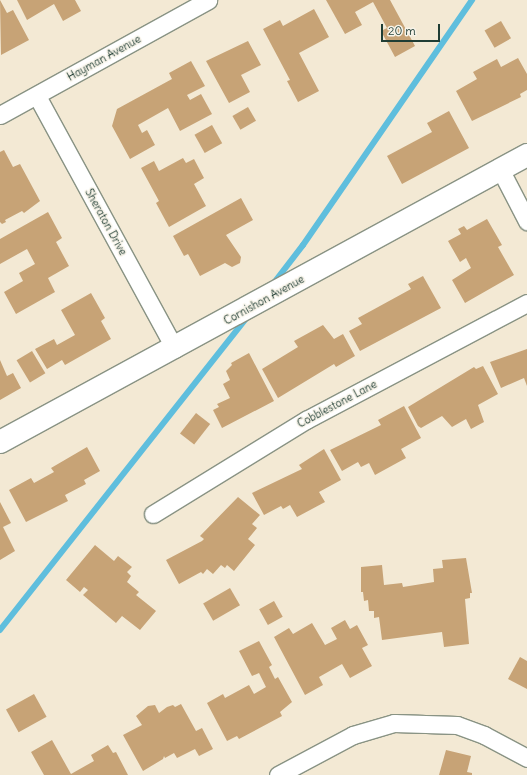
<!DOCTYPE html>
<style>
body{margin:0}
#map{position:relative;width:527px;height:775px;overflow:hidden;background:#f3e9d4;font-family:Delius,sans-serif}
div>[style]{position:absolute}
.stream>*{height:6px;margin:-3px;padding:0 3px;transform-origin:3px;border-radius:3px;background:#5fbedd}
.building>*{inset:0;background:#c7a376;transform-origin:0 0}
.roads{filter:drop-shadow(1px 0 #899384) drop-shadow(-1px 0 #899384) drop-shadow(0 1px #899384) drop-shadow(0 -1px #899384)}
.street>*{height:17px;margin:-8.5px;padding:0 8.5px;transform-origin:8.5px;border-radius:8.5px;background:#fff}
.secondary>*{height:22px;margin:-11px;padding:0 11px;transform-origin:11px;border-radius:11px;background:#fff}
span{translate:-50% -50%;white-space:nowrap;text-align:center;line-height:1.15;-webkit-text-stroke:3px #f7f3e8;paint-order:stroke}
.street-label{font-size:11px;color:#1f3d34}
.scale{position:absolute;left:381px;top:24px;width:59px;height:18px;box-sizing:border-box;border:2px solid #1f3d34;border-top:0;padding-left:5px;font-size:12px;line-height:14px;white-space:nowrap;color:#1f3d34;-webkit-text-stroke:3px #f7f3e8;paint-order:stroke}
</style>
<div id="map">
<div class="stream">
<i style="left:273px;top:284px;width:49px;rotate:-52.4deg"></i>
<i style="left:303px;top:245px;width:298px;rotate:-55.4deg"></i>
<i style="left:0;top:630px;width:400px;rotate:-51.7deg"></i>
</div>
<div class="building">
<i style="clip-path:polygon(0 0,7px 13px,13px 10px,29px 40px,1px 55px)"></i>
<i style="clip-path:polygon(17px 0,75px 0,81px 11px,63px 21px,54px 4px,27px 20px)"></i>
<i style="clip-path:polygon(326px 0,390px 0,415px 46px,395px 57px,381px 31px,387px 28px,373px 2px,355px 12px,362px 25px,345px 34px)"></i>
<i style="clip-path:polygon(314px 9px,329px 37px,299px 53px,319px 91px,298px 102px,287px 81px,290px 80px,263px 29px,280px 20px,283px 26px)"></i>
<i style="left:501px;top:21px;width:20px;height:19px;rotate:60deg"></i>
<i style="clip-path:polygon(248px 41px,261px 65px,241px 75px,250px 92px,229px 103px,206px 61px)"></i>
<i style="clip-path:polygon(518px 58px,527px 74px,527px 90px,520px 94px,521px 97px,472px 121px,456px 91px,477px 79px,473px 72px,497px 59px,501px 67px)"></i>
<i style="clip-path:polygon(191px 61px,205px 86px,187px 95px,190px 100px,201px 94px,212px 114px,180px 131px,168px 108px,138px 125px,142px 133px,147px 130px,155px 145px,130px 159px,112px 126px,117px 109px,172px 79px,169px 73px)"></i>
<i style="left:248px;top:107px;width:16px;height:18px;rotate:60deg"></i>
<i style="clip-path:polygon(449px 111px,469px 148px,402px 184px,387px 156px,432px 132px,427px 123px)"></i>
<i style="left:212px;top:125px;width:21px;height:20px;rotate:61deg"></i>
<i style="clip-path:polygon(4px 150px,13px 167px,20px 164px,40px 201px,24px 213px,22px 211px,5px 220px,6px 222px,2px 224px,0 222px,0 152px)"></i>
<i style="clip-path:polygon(183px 158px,186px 163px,194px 159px,204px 178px,194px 184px,206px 206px,169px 227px,156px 203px,159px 201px,141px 168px,154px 161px,159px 171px)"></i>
<i style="clip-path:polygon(241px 198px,253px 220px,226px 235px,241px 257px,240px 263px,232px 267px,225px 263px,200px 276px,188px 254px,184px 256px,173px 236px)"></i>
<i style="clip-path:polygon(48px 212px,62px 238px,56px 242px,69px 266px,48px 278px,55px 292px,16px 314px,4px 292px,23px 281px,19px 273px,35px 264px,27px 249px,0 264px,0 239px)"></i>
<i style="clip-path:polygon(487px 219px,502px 245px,498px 247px,514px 275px,465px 303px,452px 280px,471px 268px,466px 258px,460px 262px,448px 241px,461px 234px,458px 229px,464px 226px,467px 230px)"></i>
<i style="clip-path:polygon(423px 276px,441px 308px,360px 351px,349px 331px,362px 324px,358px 318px,411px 289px,408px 284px)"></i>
<i style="clip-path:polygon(91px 293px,105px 318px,101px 321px,111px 339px,65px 365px,62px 360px,47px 369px,35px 349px,54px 339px,57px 345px,75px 335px,61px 310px)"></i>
<i style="clip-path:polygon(323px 325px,334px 339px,343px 334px,355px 356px,336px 367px,334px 364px,278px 398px,262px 369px,298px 347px,294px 341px)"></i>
<i style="clip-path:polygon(527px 349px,527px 386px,524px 378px,501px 388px,490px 362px)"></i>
<i style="left:32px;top:351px;width:26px;height:18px;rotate:59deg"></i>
<i style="clip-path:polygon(249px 353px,274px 401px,222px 428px,213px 410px,219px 407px,217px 404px,230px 398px,223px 384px,230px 380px,226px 371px,232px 365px,231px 363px)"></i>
<i style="clip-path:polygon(0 360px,7px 376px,13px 373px,21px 388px,0 400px)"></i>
<i style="clip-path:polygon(483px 366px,498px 394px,478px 405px,484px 422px,471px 429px,466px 419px,452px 427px,442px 416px,421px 428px,418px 426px,408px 407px,474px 367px,476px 369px)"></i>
<i style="clip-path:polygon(404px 406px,421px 438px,401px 449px,406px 458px,375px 475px,369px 463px,361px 467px,358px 462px,342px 471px,330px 450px,381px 425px,378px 420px)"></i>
<i style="left:196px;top:413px;width:18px;height:26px;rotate:38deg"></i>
<i style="clip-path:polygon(87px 447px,100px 471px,84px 480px,86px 484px,65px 495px,68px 501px,26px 522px,9px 490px,31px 478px,34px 483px,54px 472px,51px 468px)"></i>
<i style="clip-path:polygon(324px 449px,341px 480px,319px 492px,325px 502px,297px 517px,290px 505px,283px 509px,281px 506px,264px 515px,252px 493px,302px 469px,299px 465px)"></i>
<i style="clip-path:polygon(238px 497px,260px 515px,252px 524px,257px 528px,248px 539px,255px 545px,234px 571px,227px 565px,225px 568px,221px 565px,213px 574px,207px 569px,203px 574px,201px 572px,179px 584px,166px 560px,202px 541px,204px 539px,200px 536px)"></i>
<i style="clip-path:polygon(0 502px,11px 523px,3px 527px,15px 551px,0 560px)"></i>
<i style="clip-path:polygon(95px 545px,114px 561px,118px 556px,132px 567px,127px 572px,131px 576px,127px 582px,139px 592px,136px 595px,156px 611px,140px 630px,122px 616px,116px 623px,83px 595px,88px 590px,84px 587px,80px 592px,66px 580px)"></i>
<i style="clip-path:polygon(466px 558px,472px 593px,470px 593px,470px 598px,465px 599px,469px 644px,444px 647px,442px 632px,382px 640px,379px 617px,374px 618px,374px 611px,369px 611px,368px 600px,364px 601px,363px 592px,361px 592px,361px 567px,382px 565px,384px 585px,402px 583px,403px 587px,434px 582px,433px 569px,443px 568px,442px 560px)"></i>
<i style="left:230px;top:588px;width:20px;height:31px;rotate:60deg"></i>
<i style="left:274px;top:601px;width:18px;height:17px;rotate:61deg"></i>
<i style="clip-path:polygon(345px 620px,350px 629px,357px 625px,368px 645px,362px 648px,372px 666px,350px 678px,342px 664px,319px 677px,323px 685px,305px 695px,274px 637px,289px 628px,293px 634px,312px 623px,325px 645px,337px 639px,331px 628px)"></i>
<i style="clip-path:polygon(259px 641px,272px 665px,269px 667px,275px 679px,278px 677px,292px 702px,280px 712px,282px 716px,239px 739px,237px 736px,227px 741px,207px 703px,223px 694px,225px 698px,249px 685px,254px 694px,266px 687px,259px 673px,252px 676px,239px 651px)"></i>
<i style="clip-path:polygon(520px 657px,527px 661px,527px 689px,508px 679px)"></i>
<i style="left:34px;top:694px;width:26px;height:32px;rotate:61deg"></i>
<i style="clip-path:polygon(181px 704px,196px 731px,202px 728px,213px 749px,199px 756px,195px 749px,177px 758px,174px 753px,165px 758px,164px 756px,163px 759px,143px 771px,123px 735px,142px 725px,136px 716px,148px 706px,155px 705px,159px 713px,167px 707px,173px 705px,175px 707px)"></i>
<i style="clip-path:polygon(52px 740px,71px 774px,94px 761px,91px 755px,108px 745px,113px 753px,116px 752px,128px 775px,44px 775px,31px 752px)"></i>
<i style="clip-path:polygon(446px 750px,471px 756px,467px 772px,472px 773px,472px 775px,439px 775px)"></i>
</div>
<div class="roads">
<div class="street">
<i style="left:37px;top:96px;width:288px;rotate:61.4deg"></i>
<i style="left:0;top:115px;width:238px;rotate:-28.9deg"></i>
<i style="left:500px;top:169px;width:59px;rotate:62.6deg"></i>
<i style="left:153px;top:514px;width:180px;rotate:-31.6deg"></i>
<i style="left:306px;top:420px;width:250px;rotate:-27.9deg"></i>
<i style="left:278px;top:775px;width:85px;rotate:-28.1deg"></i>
<i style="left:353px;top:735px;width:43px;rotate:-16.3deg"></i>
<i style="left:394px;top:723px;width:63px;rotate:1.8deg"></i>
<i style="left:457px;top:725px;width:29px;rotate:20deg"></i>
<i style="left:484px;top:735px;width:49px;rotate:28.1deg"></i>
</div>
<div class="secondary">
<i style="left:0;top:442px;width:600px;rotate:-28.57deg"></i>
</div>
</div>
<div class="street-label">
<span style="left:104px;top:58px;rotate:-29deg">Hayman Avenue</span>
<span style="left:106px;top:222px;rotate:61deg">Sheraton Drive</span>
<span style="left:264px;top:300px;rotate:-29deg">Cornishon Avenue</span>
<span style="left:337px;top:404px;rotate:-28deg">Cobblestone Lane</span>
</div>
<div class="scale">20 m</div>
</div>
